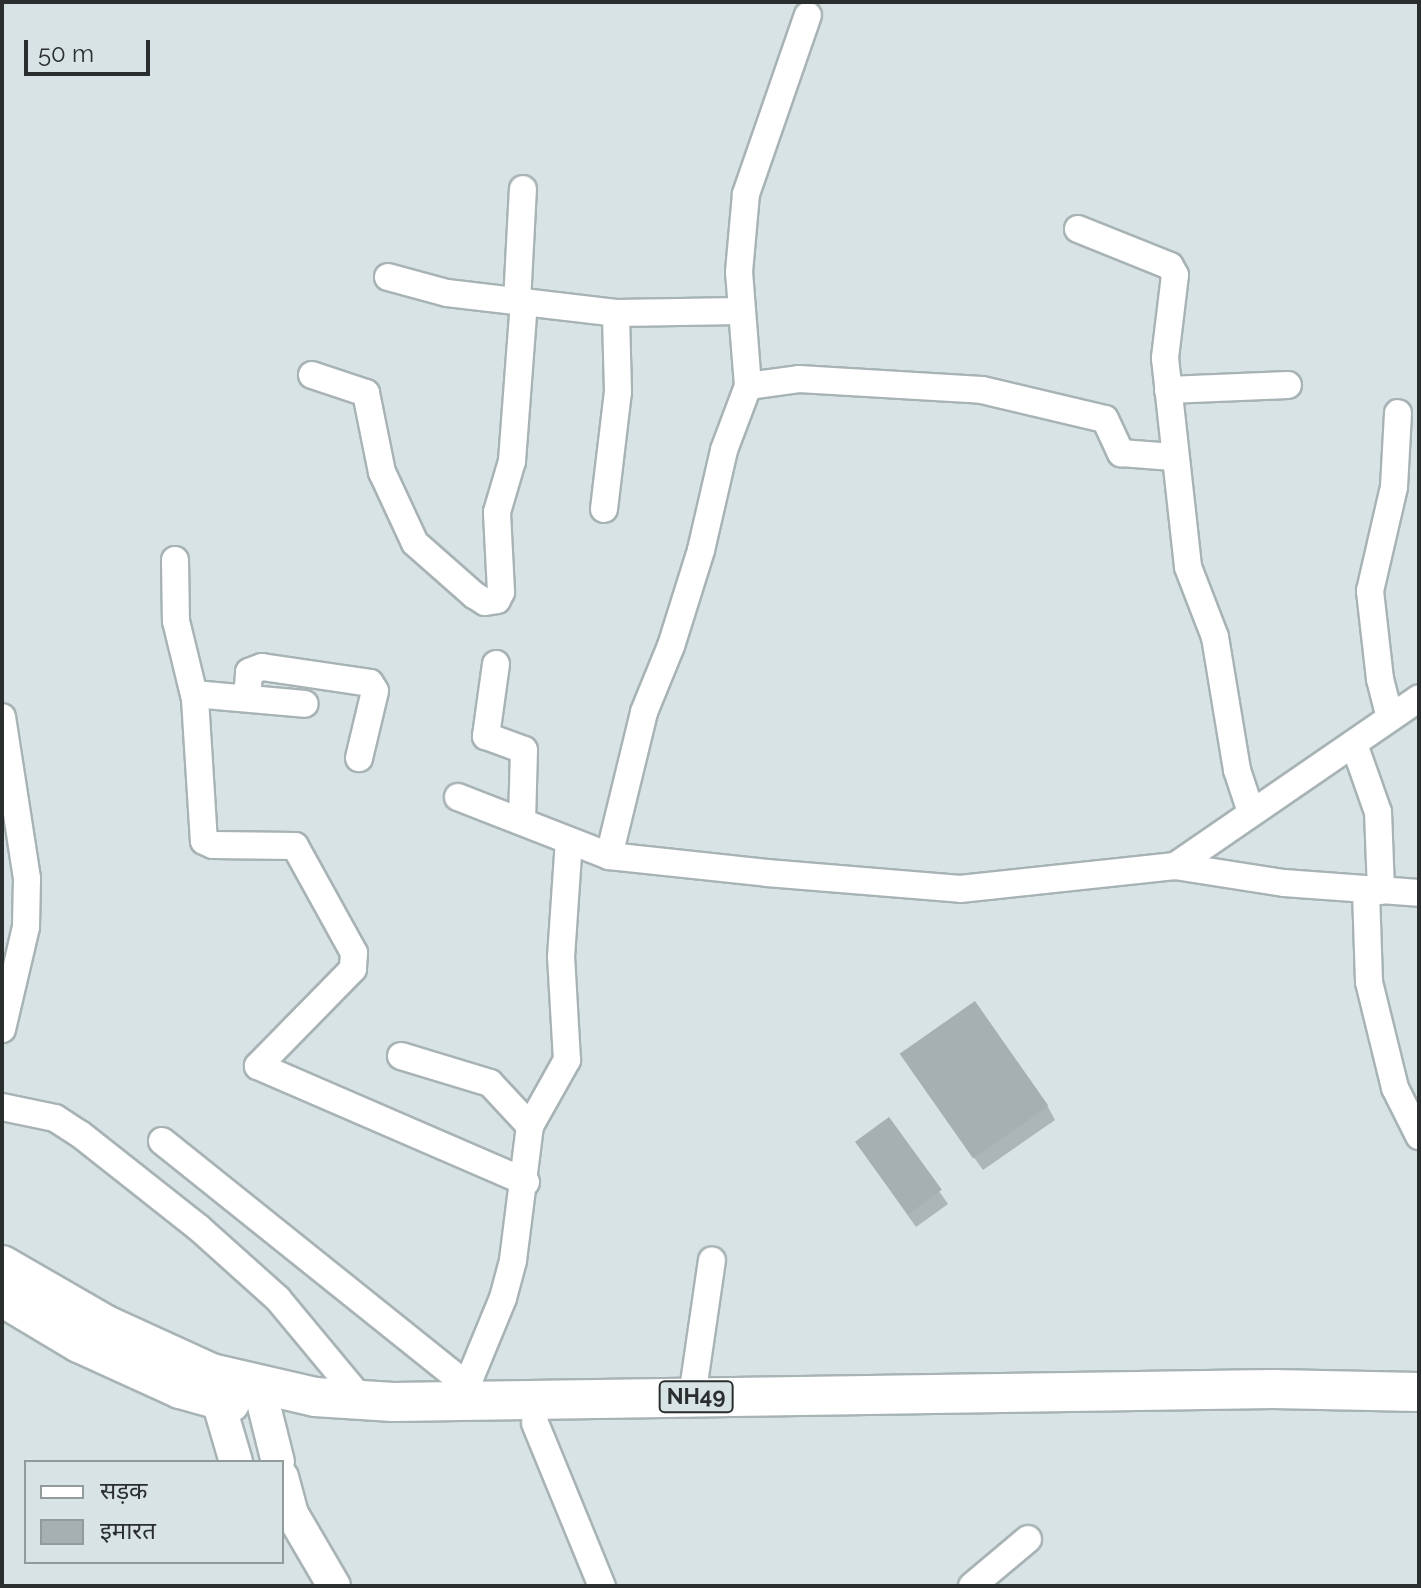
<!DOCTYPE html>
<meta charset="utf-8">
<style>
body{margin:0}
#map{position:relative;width:1421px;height:1588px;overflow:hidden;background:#d8e3e5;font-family:Raleway,"Noto Sans Devanagari",sans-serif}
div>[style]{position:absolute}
.shadow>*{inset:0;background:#0003}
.building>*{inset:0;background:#a6b0b2;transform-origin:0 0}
.roads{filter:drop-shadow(2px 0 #a8b3b5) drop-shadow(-2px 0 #a8b3b5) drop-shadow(0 2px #a8b3b5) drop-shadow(0 -2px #a8b3b5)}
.minor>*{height:26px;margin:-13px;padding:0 13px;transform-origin:13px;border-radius:13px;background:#fff}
.major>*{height:32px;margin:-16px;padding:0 16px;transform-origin:16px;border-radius:16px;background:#fff}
.highway>*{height:38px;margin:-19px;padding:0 19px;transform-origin:19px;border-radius:19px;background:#fff}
span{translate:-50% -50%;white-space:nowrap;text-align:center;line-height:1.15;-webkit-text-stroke:8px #d8e3e5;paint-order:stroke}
.shield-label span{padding:2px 6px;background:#d8e3e5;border:2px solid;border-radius:6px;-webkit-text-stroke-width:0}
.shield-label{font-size:22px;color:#2a2e2f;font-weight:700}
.frame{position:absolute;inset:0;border:4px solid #2a2e2f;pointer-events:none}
.legend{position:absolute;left:24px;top:1460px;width:260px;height:104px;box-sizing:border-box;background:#d8e3e5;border:2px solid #929b9c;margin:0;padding:10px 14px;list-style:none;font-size:24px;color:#2a2e2f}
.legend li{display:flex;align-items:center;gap:16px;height:40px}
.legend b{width:40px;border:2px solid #929b9c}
.scale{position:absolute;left:24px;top:40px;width:126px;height:36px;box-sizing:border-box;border:4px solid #2a2e2f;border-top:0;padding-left:10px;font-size:24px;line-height:28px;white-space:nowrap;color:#2a2e2f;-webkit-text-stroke:6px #d8e3e5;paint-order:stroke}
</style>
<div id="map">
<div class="shadow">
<i style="clip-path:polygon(910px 1068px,1048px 1107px,1055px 1120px,983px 1170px)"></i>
<i style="clip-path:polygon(889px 1120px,948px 1204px,916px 1227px,865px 1155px)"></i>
</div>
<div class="building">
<i style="left:975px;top:1001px;width:128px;height:92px;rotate:55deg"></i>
<i style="left:889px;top:1117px;width:90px;height:42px;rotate:54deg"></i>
</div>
<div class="roads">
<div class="minor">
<i style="left:1078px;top:229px;width:99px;rotate:21.9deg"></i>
<i style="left:1170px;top:266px;width:10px;rotate:61deg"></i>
<i style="left:1175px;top:275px;width:84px;rotate:96.9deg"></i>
<i style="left:1165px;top:358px;width:210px;rotate:83.7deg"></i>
<i style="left:1188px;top:567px;width:75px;rotate:68.9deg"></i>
<i style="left:1215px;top:637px;width:135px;rotate:80.6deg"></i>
<i style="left:1237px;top:770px;width:44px;rotate:71.6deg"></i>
<i style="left:388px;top:277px;width:61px;rotate:15.2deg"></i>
<i style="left:447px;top:293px;width:170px;rotate:6.7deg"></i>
<i style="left:616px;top:313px;width:126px;rotate:-0.9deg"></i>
<i style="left:517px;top:302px;width:113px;rotate:-87deg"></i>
<i style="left:312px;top:375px;width:57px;rotate:18.4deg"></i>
<i style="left:366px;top:393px;width:81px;rotate:78.6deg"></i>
<i style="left:382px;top:472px;width:78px;rotate:65.1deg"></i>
<i style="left:415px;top:543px;width:79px;rotate:41.4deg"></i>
<i style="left:474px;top:595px;width:13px;rotate:32deg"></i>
<i style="left:485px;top:602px;width:12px;rotate:-9deg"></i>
<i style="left:497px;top:600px;width:9px;rotate:-63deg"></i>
<i style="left:501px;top:592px;width:80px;rotate:-92.9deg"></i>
<i style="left:497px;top:512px;width:53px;rotate:-73.6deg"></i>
<i style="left:512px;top:461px;width:159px;rotate:-85.7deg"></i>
<i style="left:748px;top:386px;width:51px;rotate:-7.8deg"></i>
<i style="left:799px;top:379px;width:183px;rotate:3.4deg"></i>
<i style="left:982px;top:390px;width:126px;rotate:13.3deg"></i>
<i style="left:1105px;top:419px;width:38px;rotate:65deg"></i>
<i style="left:1121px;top:453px;width:52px;rotate:4.4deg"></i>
<i style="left:1168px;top:390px;width:120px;rotate:-2.4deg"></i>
<i style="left:604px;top:509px;width:118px;rotate:-83.2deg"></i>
<i style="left:618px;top:392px;width:79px;rotate:-91.5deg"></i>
<i style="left:175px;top:560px;width:61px;rotate:89.1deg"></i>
<i style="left:176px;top:621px;width:80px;rotate:76.3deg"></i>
<i style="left:195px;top:699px;width:142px;rotate:86.4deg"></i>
<i style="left:204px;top:841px;width:10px;rotate:24deg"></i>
<i style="left:213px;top:845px;width:82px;rotate:0.7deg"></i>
<i style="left:295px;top:846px;width:122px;rotate:61.1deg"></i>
<i style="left:354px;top:953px;width:16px;rotate:94deg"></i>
<i style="left:353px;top:969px;width:136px;rotate:134.4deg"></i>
<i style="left:258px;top:1066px;width:292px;rotate:23.4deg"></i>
<i style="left:496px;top:664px;width:73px;rotate:97.9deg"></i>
<i style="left:486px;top:736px;width:40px;rotate:20.2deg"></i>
<i style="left:524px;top:750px;width:71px;rotate:91.6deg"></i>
<i style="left:194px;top:694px;width:111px;rotate:5.1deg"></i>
<i style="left:247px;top:697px;width:25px;rotate:-85deg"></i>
<i style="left:249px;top:672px;width:14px;rotate:-21deg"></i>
<i style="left:262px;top:667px;width:109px;rotate:8.4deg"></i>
<i style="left:370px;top:683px;width:9px;rotate:58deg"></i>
<i style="left:375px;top:691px;width:69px;rotate:103.4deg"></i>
<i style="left:2px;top:717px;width:164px;rotate:81.2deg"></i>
<i style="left:27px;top:879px;width:48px;rotate:91.2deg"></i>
<i style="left:26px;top:927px;width:105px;rotate:103.2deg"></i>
<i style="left:1390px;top:718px;width:40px;rotate:-104.4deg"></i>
<i style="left:1380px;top:679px;width:89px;rotate:-96.5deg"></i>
<i style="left:1370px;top:591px;width:107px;rotate:-77deg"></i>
<i style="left:1394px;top:487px;width:74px;rotate:-86.9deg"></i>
<i style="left:1354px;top:744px;width:72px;rotate:70.6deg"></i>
<i style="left:1378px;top:812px;width:79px;rotate:87.8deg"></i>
<i style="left:458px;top:797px;width:162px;rotate:21.3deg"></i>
<i style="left:609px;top:856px;width:159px;rotate:6.1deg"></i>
<i style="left:767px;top:873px;width:194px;rotate:4.7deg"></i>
<i style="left:960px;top:889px;width:216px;rotate:-6.1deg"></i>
<i style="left:1175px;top:866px;width:110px;rotate:8.9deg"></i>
<i style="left:1284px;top:883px;width:135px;rotate:4.2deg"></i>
<i style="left:609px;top:856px;width:148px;rotate:-76.3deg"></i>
<i style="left:644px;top:712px;width:71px;rotate:-67.8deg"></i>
<i style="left:671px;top:646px;width:101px;rotate:-72.6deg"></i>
<i style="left:701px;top:550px;width:103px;rotate:-77deg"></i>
<i style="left:724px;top:450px;width:68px;rotate:-69.4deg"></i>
<i style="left:748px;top:386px;width:114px;rotate:-94.5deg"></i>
<i style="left:739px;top:272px;width:78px;rotate:-84.9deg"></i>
<i style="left:746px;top:194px;width:189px;rotate:-70.9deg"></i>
<i style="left:1175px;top:866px;width:296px;rotate:-34.5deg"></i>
<i style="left:1366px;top:891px;width:91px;rotate:88.1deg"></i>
<i style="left:1369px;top:982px;width:109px;rotate:76.2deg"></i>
<i style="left:1395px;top:1088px;width:54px;rotate:63.4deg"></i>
<i style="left:401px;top:1056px;width:93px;rotate:16.9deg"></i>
<i style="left:490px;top:1083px;width:59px;rotate:47.1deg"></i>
<i style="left:2px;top:1107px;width:54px;rotate:11.7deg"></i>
<i style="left:55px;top:1118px;width:30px;rotate:33deg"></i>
<i style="left:80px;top:1134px;width:152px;rotate:38.3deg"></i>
<i style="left:199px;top:1228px;width:106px;rotate:41.9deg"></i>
<i style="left:278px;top:1299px;width:130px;rotate:50.3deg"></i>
<i style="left:162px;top:1141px;width:388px;rotate:38.7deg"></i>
<i style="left:692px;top:1397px;width:138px;rotate:-81.7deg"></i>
<i style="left:461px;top:1400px;width:110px;rotate:-67.6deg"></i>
<i style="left:503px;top:1298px;width:39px;rotate:-75deg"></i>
<i style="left:513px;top:1260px;width:135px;rotate:-82.8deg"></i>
<i style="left:530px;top:1126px;width:76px;rotate:-60.7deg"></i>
<i style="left:567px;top:1060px;width:103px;rotate:-93.3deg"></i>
<i style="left:561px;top:957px;width:116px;rotate:-86.1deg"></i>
<i style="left:535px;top:1423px;width:176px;rotate:67.7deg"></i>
<i style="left:972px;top:1586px;width:73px;rotate:-40deg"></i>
</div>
<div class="major">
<i style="left:211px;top:1377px;width:89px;rotate:73.6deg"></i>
<i style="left:259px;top:1386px;width:78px;rotate:76deg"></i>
<i style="left:282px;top:1477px;width:38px;rotate:75deg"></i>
<i style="left:292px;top:1514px;width:83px;rotate:59.7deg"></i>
</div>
<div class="highway">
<i style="left:2px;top:1265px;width:118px;rotate:30deg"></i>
<i style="left:104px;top:1324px;width:118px;rotate:24.6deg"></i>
<i style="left:211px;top:1373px;width:107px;rotate:13deg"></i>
<i style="left:315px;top:1397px;width:78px;rotate:3.7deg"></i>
<i style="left:393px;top:1402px;width:880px;rotate:-0.85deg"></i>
<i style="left:1273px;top:1389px;width:146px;rotate:1.2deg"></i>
<i style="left:2px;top:1297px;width:90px;rotate:30.9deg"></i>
<i style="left:79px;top:1343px;width:111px;rotate:24.5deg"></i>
<i style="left:180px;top:1389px;width:52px;rotate:15.6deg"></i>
</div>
</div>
<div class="shield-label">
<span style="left:696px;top:1397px">NH49</span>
</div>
<div class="frame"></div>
<ul class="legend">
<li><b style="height:10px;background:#fff"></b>सड़क</li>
<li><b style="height:22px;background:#a6b0b2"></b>इमारत</li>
</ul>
<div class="scale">50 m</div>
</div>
